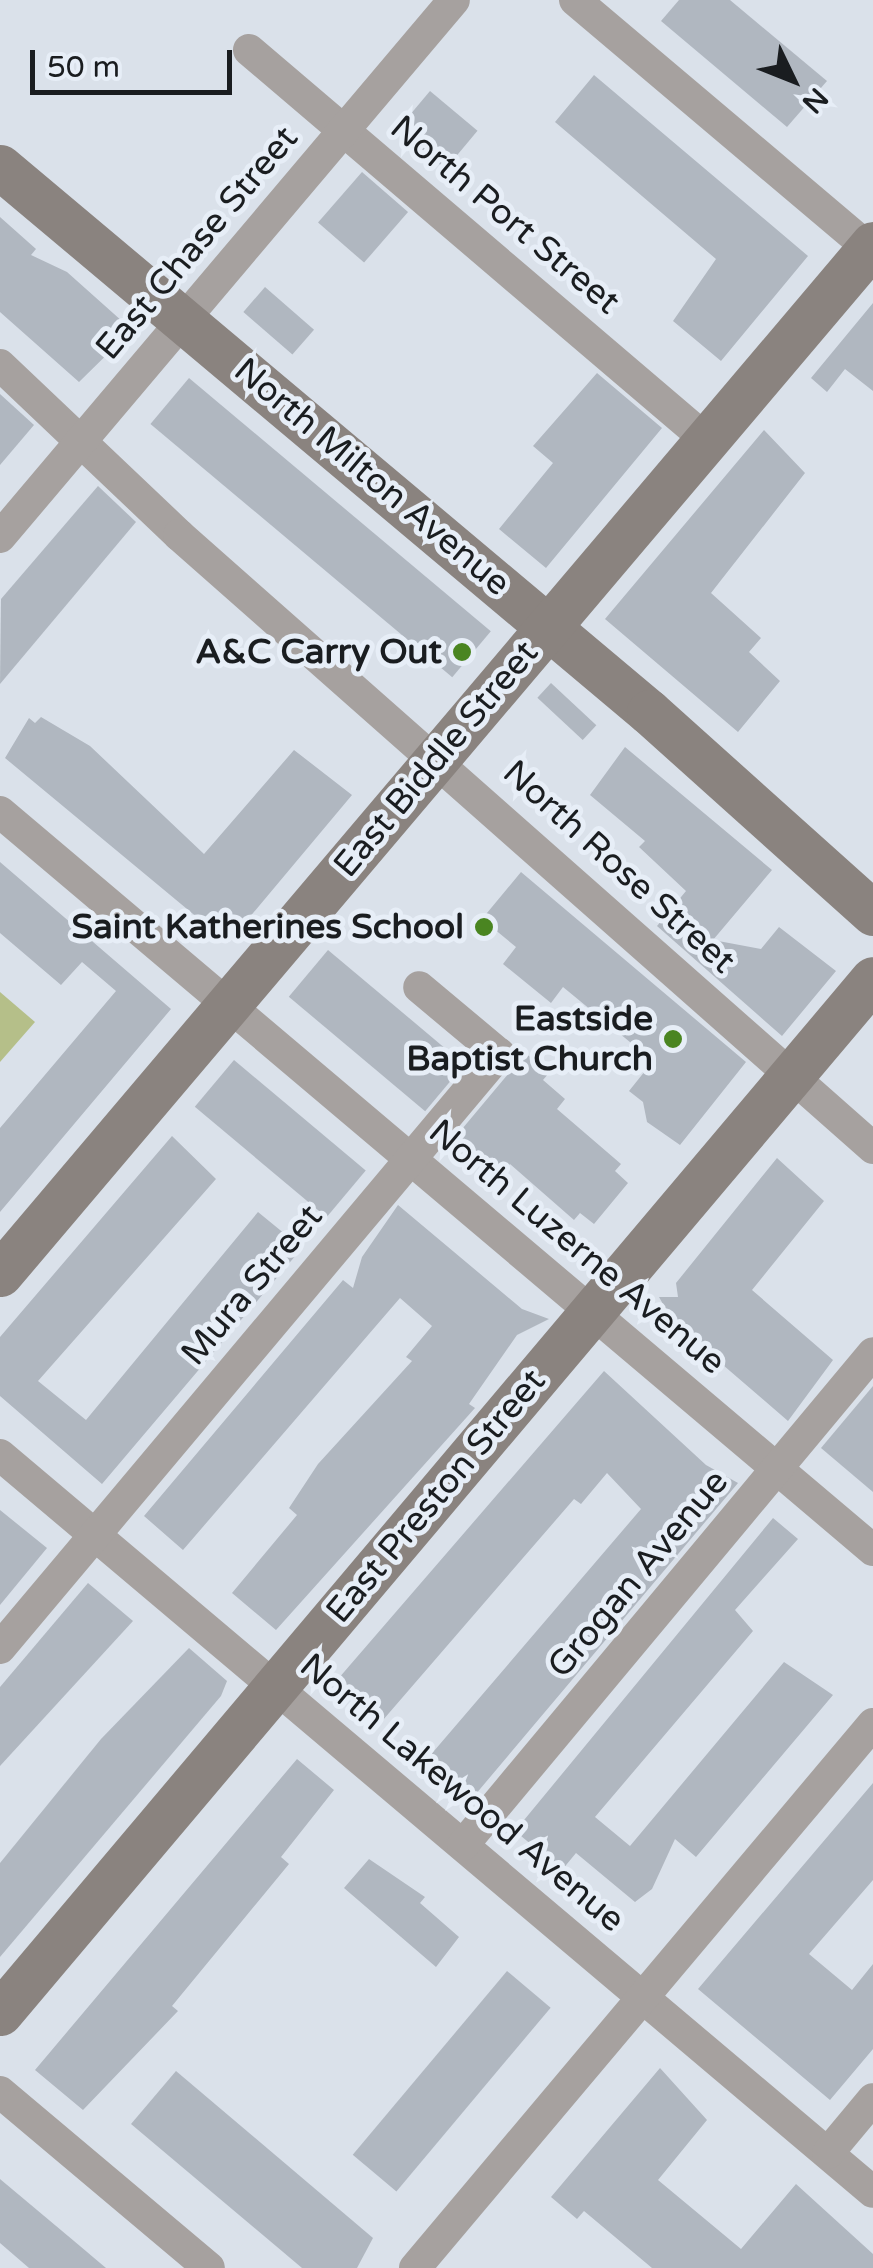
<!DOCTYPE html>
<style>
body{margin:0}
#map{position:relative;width:873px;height:2268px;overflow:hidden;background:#dae1ea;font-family:"Varela Round",sans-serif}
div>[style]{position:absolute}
.green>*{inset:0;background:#b5bf89}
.building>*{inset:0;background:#b0b7c0;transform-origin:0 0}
.street>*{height:32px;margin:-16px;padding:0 16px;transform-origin:16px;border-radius:16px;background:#a6a19f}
.secondary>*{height:45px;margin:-22.5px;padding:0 22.5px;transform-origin:22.5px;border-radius:22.5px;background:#8a837f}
.dots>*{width:28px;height:28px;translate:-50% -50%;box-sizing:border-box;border:5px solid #e7eef7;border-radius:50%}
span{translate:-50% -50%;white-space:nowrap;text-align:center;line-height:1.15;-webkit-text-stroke:10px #e7eef7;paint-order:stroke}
.street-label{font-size:35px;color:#1a1d20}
.poi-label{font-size:35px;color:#1a1d20;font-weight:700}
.right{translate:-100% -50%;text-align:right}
.north{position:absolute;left:743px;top:30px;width:100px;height:100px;-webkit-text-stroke:8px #e7eef7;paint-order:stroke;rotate:133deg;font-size:28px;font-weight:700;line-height:40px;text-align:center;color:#1a1d20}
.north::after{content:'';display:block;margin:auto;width:35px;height:45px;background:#1a1d20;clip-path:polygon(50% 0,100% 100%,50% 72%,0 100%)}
.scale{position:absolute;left:30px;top:50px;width:202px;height:45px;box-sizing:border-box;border:5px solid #1a1d20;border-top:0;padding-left:12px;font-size:30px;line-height:35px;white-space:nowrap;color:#1a1d20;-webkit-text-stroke:8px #e7eef7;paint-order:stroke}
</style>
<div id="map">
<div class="green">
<i style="clip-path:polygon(0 992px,35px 1022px,0 1062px)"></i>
</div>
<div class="building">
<i style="clip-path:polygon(679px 0,730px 0,827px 81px,787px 127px,661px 21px)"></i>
<i style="clip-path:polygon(594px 75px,808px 256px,721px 361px,673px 321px,716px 259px,555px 122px)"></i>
<i style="left:430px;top:91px;width:62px;height:50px;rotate:40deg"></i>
<i style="left:362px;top:172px;width:61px;height:67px;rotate:41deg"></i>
<i style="clip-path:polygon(0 217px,36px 249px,31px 255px,67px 272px,132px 330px,79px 382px,0 312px)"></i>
<i style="left:265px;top:287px;width:65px;height:33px;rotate:41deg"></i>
<i style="clip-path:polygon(873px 303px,873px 391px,845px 369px,827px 392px,811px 378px)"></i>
<i style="clip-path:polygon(597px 373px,662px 428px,546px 568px,499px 529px,553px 463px,533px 446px)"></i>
<i style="left:189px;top:378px;width:394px;height:60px;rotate:40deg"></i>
<i style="clip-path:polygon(0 394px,34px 425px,0 465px)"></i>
<i style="clip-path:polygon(764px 430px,805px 473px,711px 593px,761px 638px,749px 652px,780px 681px,738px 732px,605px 619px)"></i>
<i style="clip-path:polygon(98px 486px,136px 522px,0 684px,1px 599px)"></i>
<i style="left:551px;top:683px;width:62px;height:20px;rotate:43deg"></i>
<i style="clip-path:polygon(41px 717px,90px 746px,204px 854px,294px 750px,352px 795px,228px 943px,5px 758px,29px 718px,35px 723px)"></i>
<i style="clip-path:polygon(625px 747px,772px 870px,713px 940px,761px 949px,779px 927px,836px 971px,782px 1036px,657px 926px,686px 891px,639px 847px,645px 841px,590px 795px)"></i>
<i style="clip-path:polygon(0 862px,171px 1009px,0 1212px,0 1128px,116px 991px,82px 962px,61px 985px,0 933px)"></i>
<i style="clip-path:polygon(521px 872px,746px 1062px,680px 1145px,647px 1122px,643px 1102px,629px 1091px,653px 1061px,563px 987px,551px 1003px,503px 964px,516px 947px,482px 919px)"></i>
<i style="left:328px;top:950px;width:178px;height:61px;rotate:40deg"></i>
<i style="clip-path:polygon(517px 1046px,549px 1073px,543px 1080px,565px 1099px,557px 1109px,621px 1164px,615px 1171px,628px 1183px,594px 1224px,580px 1213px,574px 1220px,510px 1164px,501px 1174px,457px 1135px,514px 1067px)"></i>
<i style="left:234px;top:1060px;width:172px;height:61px;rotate:40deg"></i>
<i style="clip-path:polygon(172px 1136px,216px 1179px,38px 1381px,86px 1420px,258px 1212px,302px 1248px,102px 1484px,0 1396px,0 1337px)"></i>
<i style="clip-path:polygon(777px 1158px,824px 1201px,752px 1290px,833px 1360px,788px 1421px,673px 1322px,659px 1297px,678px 1297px,676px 1283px)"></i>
<i style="clip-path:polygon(398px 1205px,522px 1309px,549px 1319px,517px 1335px,469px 1404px,475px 1408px,276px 1630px,232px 1593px,297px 1515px,289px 1508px,318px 1464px,412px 1361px,406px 1357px,432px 1326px,400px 1298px,183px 1550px,144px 1516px,343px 1280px,353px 1288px,362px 1257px)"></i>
<i style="clip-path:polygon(604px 1371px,706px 1465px,738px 1483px,475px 1795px,428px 1758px,641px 1509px,607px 1473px,581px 1504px,574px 1499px,383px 1720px,338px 1679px)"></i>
<i style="clip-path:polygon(873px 1386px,873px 1492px,821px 1448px)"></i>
<i style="clip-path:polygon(0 1510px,47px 1548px,0 1605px)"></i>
<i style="clip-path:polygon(773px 1518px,798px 1539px,735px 1610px,753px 1631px,595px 1817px,630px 1846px,784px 1662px,833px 1695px,696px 1857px,675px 1839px,652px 1889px,635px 1902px,576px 1853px,562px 1870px,515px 1831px)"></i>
<i style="clip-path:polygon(88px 1583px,133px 1621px,0 1766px,0 1687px)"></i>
<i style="clip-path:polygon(189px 1648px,227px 1681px,221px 1696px,0 1957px,0 1863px,101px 1739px)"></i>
<i style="clip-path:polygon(297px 1759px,334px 1790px,281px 1857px,289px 1864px,172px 2006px,178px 2011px,83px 2110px,35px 2070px)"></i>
<i style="clip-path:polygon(873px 1783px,873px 1880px,809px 1954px,852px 1990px,873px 1964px,873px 2049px,830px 2100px,698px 1989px)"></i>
<i style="clip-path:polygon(369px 1859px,425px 1897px,420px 1903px,459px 1937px,436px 1967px,344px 1888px)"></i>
<i style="left:507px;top:1971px;width:57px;height:240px;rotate:40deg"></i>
<i style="clip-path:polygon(660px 2068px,707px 2120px,658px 2180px,741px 2249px,796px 2184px,873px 2254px,873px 2268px,652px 2268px,584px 2211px,577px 2219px,551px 2197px)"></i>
<i style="clip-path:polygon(176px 2071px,373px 2238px,357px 2268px,302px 2268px,131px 2124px)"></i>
<i style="clip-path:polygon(0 2179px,74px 2241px,106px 2268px,29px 2268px,0 2243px)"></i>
</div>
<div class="street">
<i style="left:575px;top:0;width:390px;rotate:40.2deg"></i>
<i style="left:249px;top:50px;width:603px;rotate:40.43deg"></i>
<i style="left:0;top:365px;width:247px;rotate:43.5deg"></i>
<i style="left:179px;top:535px;width:926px;rotate:41.45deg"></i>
<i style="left:0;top:537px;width:703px;rotate:-49.79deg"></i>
<i style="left:0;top:812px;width:1143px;rotate:40.21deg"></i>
<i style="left:0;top:1455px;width:1142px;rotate:40.17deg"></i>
<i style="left:0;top:1648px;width:776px;rotate:-49.97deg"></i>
<i style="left:499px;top:1054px;width:104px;rotate:-140.1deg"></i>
<i style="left:463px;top:1845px;width:640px;rotate:-50.19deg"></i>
<i style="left:0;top:2092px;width:273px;rotate:40.1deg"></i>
<i style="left:828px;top:2153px;width:70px;rotate:-50.2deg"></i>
<i style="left:415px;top:2268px;width:711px;rotate:-49.91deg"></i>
</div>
<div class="secondary">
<i style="left:0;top:167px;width:847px;rotate:40.02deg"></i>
<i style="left:649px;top:712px;width:301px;rotate:41.9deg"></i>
<i style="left:0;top:1274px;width:1350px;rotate:-49.72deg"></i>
<i style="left:0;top:2013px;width:1353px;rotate:-49.83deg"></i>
</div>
<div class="dots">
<i style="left:462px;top:652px;background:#4a8521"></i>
<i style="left:484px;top:927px;background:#4a8521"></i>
<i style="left:673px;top:1039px;background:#4a8521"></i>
</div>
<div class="street-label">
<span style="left:505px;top:215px;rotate:40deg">North Port Street</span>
<span style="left:197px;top:243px;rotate:-50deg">East Chase Street</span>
<span style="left:372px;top:477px;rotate:40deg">North Milton Avenue</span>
<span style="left:436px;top:759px;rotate:-50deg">East Biddle Street</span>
<span style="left:619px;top:867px;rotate:42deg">North Rose Street</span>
<span style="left:577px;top:1247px;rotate:40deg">North Luzerne Avenue</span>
<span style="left:252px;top:1285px;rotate:-50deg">Mura Street</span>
<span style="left:436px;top:1496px;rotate:-50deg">East Preston Street</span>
<span style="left:638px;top:1574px;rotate:-50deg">Grogan Avenue</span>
<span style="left:462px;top:1793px;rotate:40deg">North Lakewood Avenue</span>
</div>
<div class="poi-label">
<span class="right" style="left:442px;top:652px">A&amp;C Carry Out</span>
<span class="right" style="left:464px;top:927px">Saint Katherines School</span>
<span class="right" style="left:653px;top:1039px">Eastside<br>Baptist Church</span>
</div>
<div class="north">N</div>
<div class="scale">50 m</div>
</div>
